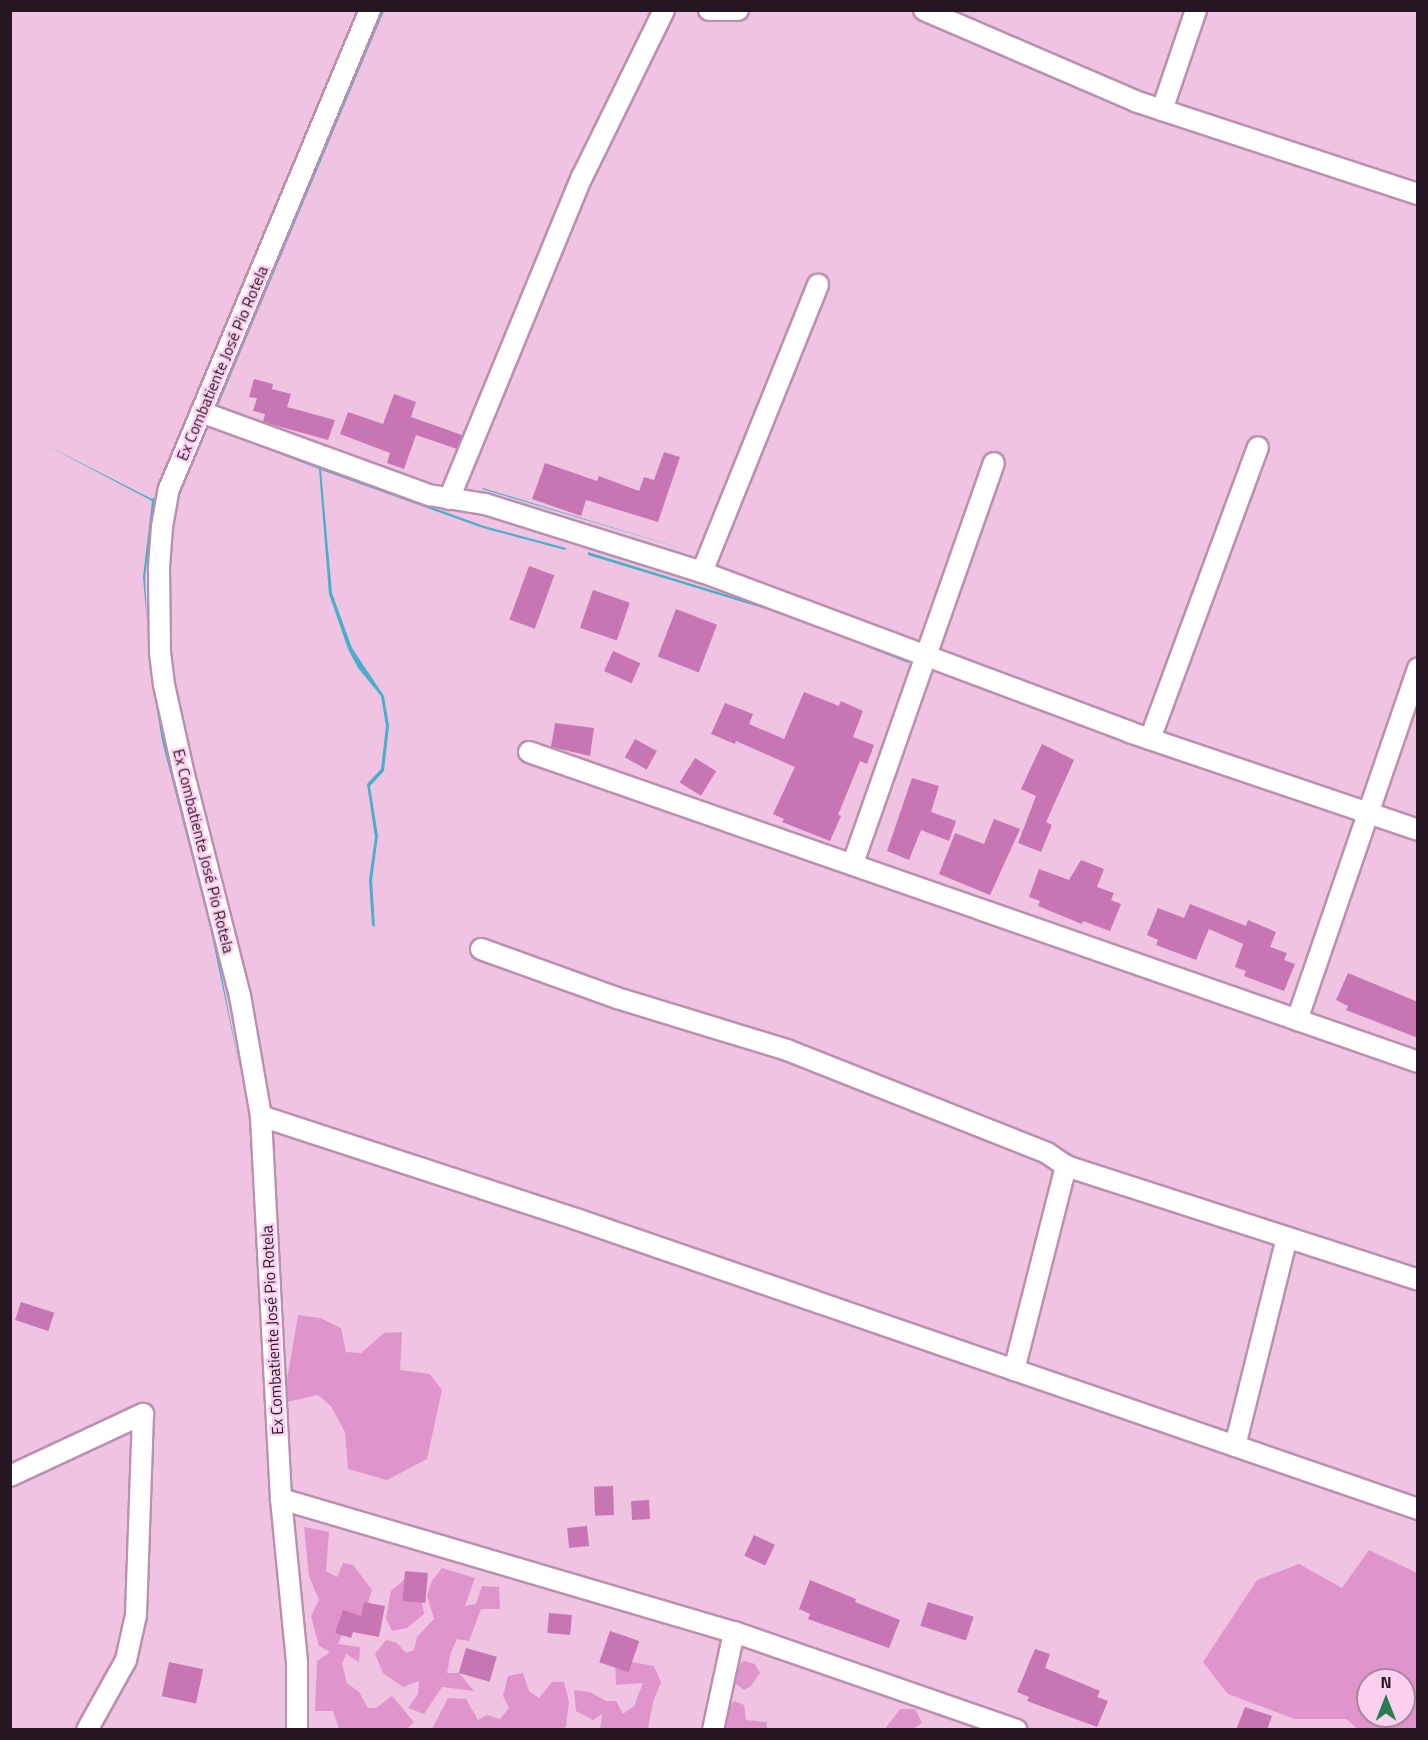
<!DOCTYPE html>
<meta charset="utf-8">
<style>
body{margin:0}
#map{position:relative;width:1428px;height:1740px;overflow:hidden;background:#f0c3e3;font-family:"Titillium Web",sans-serif}
div>[style]{position:absolute}
.green>*{inset:0;background:#e094cc}
.water>*{inset:0;background:#47afc8}
.building>*{inset:0;background:#c776b3;transform-origin:0 0}
.roads{filter:drop-shadow(2px 0 #ba90ae) drop-shadow(-2px 0 #ba90ae) drop-shadow(0 2px #ba90ae) drop-shadow(0 -2px #ba90ae)}
.minor>*{height:20px;margin:-10px;padding:0 10px;transform-origin:10px;border-radius:10px;background:#fff}
span{translate:-50% -50%;white-space:nowrap;text-align:center;line-height:1.15;-webkit-text-stroke:5px #fdd0f0;paint-order:stroke}
.street-label{font-size:16px;color:#261622}
.frame{position:absolute;inset:0;border:12px solid #261622;pointer-events:none}
.north{position:absolute;left:1356px;top:1668px;width:60px;height:60px;box-sizing:border-box;background:#fdd0f0;border:2px solid #a7869e;border-radius:50%;rotate:0deg;font-size:16px;font-weight:700;line-height:24px;text-align:center;color:#261622}
.north::after{content:'';display:block;margin:auto;width:21px;height:27px;background:#277d51;clip-path:polygon(50% 0,100% 100%,50% 72%,0 100%)}
</style>
<div id="map">
<div class="green">
<i style="clip-path:polygon(298px 1315px,320px 1318px,341px 1328px,346px 1352px,361px 1353px,384px 1333px,402px 1332px,400px 1370px,430px 1374px,442px 1390px,427px 1459px,387px 1480px,348px 1469px,345px 1432px,331px 1406px,318px 1395px,287px 1402px,287px 1380px)"></i>
<i style="clip-path:polygon(304px 1527px,329px 1532px,326px 1571px,337px 1577px,343px 1563px,353px 1565px,372px 1590px,365px 1612px,345px 1629px,338px 1644px,360px 1647px,359px 1662px,346px 1654px,342px 1664px,347px 1683px,359px 1692px,368px 1708px,376px 1708px,392px 1696px,414px 1722px,407px 1729px,339px 1729px,333px 1711px,315px 1711px,317px 1661px,330px 1652px,319px 1646px,311px 1616px,319px 1600px,309px 1576px)"></i>
<i style="clip-path:polygon(evenodd,1369px 1550px,1417px 1573px,1417px 1729px,1358px 1729px,1346px 1719px,1295px 1719px,1228px 1694px,1203px 1662px,1257px 1580px,1299px 1564px,1342px 1588px,1369px 1550px,1368px 1680px,1404px 1680px,1404px 1716px,1368px 1716px,1368px 1680px)"></i>
<i style="clip-path:polygon(442px 1568px,475px 1578px,465px 1606px,476px 1604px,482px 1586px,499px 1587px,500px 1609px,481px 1609px,469px 1641px,457px 1639px,451px 1652px,447px 1673px,459px 1673px,474px 1691px,442px 1687px,424px 1714px,408px 1708px,418px 1694px,419px 1681px,403px 1687px,383px 1673px,375px 1654px,386px 1640px,397px 1643px,406px 1653px,414px 1650px,417px 1637px,434px 1619px,427px 1596px,432px 1581px)"></i>
<i style="clip-path:polygon(405px 1579px,421px 1596px,424px 1614px,407px 1628px,392px 1631px,386px 1618px,391px 1591px)"></i>
<i style="clip-path:polygon(615px 1659px,654px 1666px,661px 1682px,653px 1702px,648px 1729px,600px 1729px,602px 1714px,593px 1720px,576px 1711px,574px 1690px,590px 1692px,606px 1701px,616px 1701px,623px 1714px,634px 1706px,643px 1683px,616px 1685px)"></i>
<i style="clip-path:polygon(743px 1661px,755px 1664px,760px 1673px,751px 1686px,744px 1690px,732px 1681px,737px 1668px)"></i>
<i style="clip-path:polygon(523px 1673px,529px 1691px,539px 1698px,552px 1682px,564px 1682px,569px 1702px,566px 1727px,557px 1730px,432px 1729px,448px 1698px,466px 1699px,478px 1720px,487px 1715px,500px 1719px,509px 1708px,503px 1696px,508px 1676px)"></i>
<i style="clip-path:polygon(734px 1701px,744px 1705px,746px 1720px,767px 1722px,767px 1729px,724px 1730px,724px 1713px)"></i>
<i style="clip-path:polygon(900px 1709px,915px 1709px,922px 1723px,913px 1729px,885px 1729px)"></i>
</div>
<div class="water">
<i style="clip-path:polygon(382px 11px,384px 11px,218px 406px,217px 405px)"></i>
<i style="clip-path:polygon(209px 427px,484px 526px,566px 548px,565px 550px,483px 528px,321px 470px,332px 593px,352px 648px,384px 696px,389px 726px,384px 771px,370px 786px,378px 836px,372px 880px,375px 927px,372px 925px,369px 880px,375px 837px,367px 784px,381px 769px,386px 726px,381px 696px,358px 668px,348px 649px,329px 594px,319px 469px)"></i>
<i style="clip-path:polygon(44px 444px,152px 499px,156px 497px,145px 577px,147px 623px,143px 577px,152px 501px)"></i>
<i style="clip-path:polygon(483px 488px,700px 554px,482px 489px)"></i>
<i style="clip-path:polygon(588px 552px,792px 615px,909px 660px,908px 663px,792px 617px,588px 555px)"></i>
<i style="clip-path:polygon(149px 663px,164px 740px,212px 926px,240px 1070px,210px 927px,162px 741px)"></i>
</div>
<div class="building">
<i style="clip-path:polygon(254px 379px,273px 384px,272px 389px,291px 394px,287px 407px,335px 420px,328px 440px,263px 422px,265px 414px,253px 411px,257px 398px,249px 397px)"></i>
<i style="clip-path:polygon(394px 394px,416px 402px,411px 417px,462px 435px,457px 449px,416px 435px,404px 469px,387px 463px,390px 453px,340px 434px,348px 412px,383px 424px)"></i>
<i style="clip-path:polygon(664px 452px,680px 457px,658px 522px,586px 500px,581px 516px,532px 499px,545px 463px,597px 481px,599px 476px,639px 491px,644px 477px,654px 480px)"></i>
<i style="left:529px;top:566px;width:27px;height:57px;rotate:20deg"></i>
<i style="left:593px;top:590px;width:39px;height:40px;rotate:19deg"></i>
<i style="left:676px;top:609px;width:44px;height:51px;rotate:21deg"></i>
<i style="left:613px;top:651px;width:30px;height:22px;rotate:24deg"></i>
<i style="clip-path:polygon(804px 692px,839px 706px,841px 701px,863px 711px,853px 737px,874px 745px,867px 764px,860px 761px,838px 815px,841px 816px,830px 841px,782px 822px,784px 819px,773px 814px,795px 767px,736px 741px,735px 744px,711px 734px,725px 703px,753px 714px,749px 724px,784px 739px)"></i>
<i style="clip-path:polygon(555px 723px,594px 728px,590px 756px,551px 747px)"></i>
<i style="left:635px;top:739px;width:25px;height:21px;rotate:29deg"></i>
<i style="clip-path:polygon(1042px 744px,1074px 760px,1046px 822px,1052px 825px,1041px 852px,1018px 843px,1036px 796px,1021px 789px)"></i>
<i style="left:695px;top:758px;width:25px;height:29px;rotate:32deg"></i>
<i style="clip-path:polygon(912px 778px,939px 786px,931px 812px,956px 821px,949px 841px,921px 830px,909px 860px,887px 851px)"></i>
<i style="clip-path:polygon(994px 819px,1020px 829px,990px 895px,939px 874px,955px 833px,984px 844px)"></i>
<i style="clip-path:polygon(1081px 860px,1104px 869px,1097px 887px,1114px 893px,1111px 900px,1121px 904px,1110px 931px,1083px 921px,1082px 924px,1038px 906px,1040px 901px,1029px 897px,1039px 869px,1069px 880px)"></i>
<i style="clip-path:polygon(1190px 904px,1246px 926px,1248px 920px,1276px 932px,1270px 947px,1287px 953px,1284px 960px,1295px 964px,1284px 991px,1244px 976px,1246px 971px,1235px 967px,1243px 944px,1209px 929px,1196px 960px,1156px 945px,1158px 940px,1147px 935px,1158px 908px,1184px 918px)"></i>
<i style="clip-path:polygon(1348px 973px,1418px 1002px,1418px 1038px,1346px 1010px,1348px 1006px,1336px 1000px)"></i>
<i style="left:21px;top:1302px;width:35px;height:19px;rotate:18deg"></i>
<i style="left:613px;top:1486px;width:29px;height:19px;rotate:88deg"></i>
<i style="left:649px;top:1500px;width:19px;height:18px;rotate:87deg"></i>
<i style="left:587px;top:1526px;width:20px;height:20px;rotate:84deg"></i>
<i style="left:754px;top:1535px;width:23px;height:23px;rotate:25deg"></i>
<i style="left:405px;top:1571px;width:23px;height:30px;rotate:5deg"></i>
<i style="clip-path:polygon(810px 1580px,856px 1599px,855px 1602px,900px 1620px,889px 1648px,808px 1619px,810px 1614px,799px 1609px)"></i>
<i style="clip-path:polygon(364px 1602px,385px 1606px,379px 1637px,353px 1632px,351px 1638px,335px 1633px,343px 1610px,361px 1616px)"></i>
<i style="left:928px;top:1602px;width:48px;height:25px;rotate:18deg"></i>
<i style="left:549px;top:1613px;width:23px;height:20px;rotate:5deg"></i>
<i style="left:610px;top:1631px;width:31px;height:33px;rotate:19deg"></i>
<i style="left:466px;top:1648px;width:32px;height:26px;rotate:16deg"></i>
<i style="clip-path:polygon(1035px 1649px,1050px 1654px,1045px 1668px,1100px 1691px,1097px 1697px,1108px 1701px,1097px 1727px,1027px 1701px,1029px 1697px,1017px 1692px)"></i>
<i style="left:169px;top:1662px;width:35px;height:35px;rotate:12deg"></i>
<i style="clip-path:polygon(1245px 1707px,1272px 1716px,1267px 1730px,1236px 1730px)"></i>
</div>
<div class="roads">
<div class="minor">
<i style="left:709px;top:10px;width:29px"></i>
<i style="left:924px;top:10px;width:230px;rotate:23.3deg"></i>
<i style="left:1135px;top:101px;width:298px;rotate:18.2deg"></i>
<i style="left:1162px;top:110px;width:106px;rotate:-71.2deg"></i>
<i style="left:201px;top:412px;width:243px;rotate:20deg"></i>
<i style="left:429px;top:495px;width:57px;rotate:9.1deg"></i>
<i style="left:485px;top:504px;width:227px;rotate:17.4deg"></i>
<i style="left:702px;top:572px;width:456px;rotate:20.5deg"></i>
<i style="left:1129px;top:732px;width:305px;rotate:18.7deg"></i>
<i style="left:449px;top:499px;width:348px;rotate:-67.6deg"></i>
<i style="left:582px;top:177px;width:186px;rotate:-63.8deg"></i>
<i style="left:702px;top:572px;width:310px;rotate:-68deg"></i>
<i style="left:1150px;top:739px;width:311px;rotate:-69.7deg"></i>
<i style="left:529px;top:752px;width:941px;rotate:19.22deg"></i>
<i style="left:853px;top:863px;width:424px;rotate:-70.6deg"></i>
<i style="left:481px;top:949px;width:145px;rotate:19.8deg"></i>
<i style="left:617px;top:998px;width:178px;rotate:17deg"></i>
<i style="left:787px;top:1050px;width:280px;rotate:21.6deg"></i>
<i style="left:1047px;top:1153px;width:23px;rotate:34deg"></i>
<i style="left:1066px;top:1166px;width:370px;rotate:17.9deg"></i>
<i style="left:1297px;top:1020px;width:372px;rotate:-71deg"></i>
<i style="left:261px;top:1116px;width:331px;rotate:18.1deg"></i>
<i style="left:576px;top:1219px;width:891px;rotate:19deg"></i>
<i style="left:1014px;top:1370px;width:211px;rotate:-75.7deg"></i>
<i style="left:1235px;top:1446px;width:214px;rotate:-76deg"></i>
<i style="left:10px;top:1476px;width:147px;rotate:-25deg"></i>
<i style="left:143px;top:1414px;width:201px;rotate:92deg"></i>
<i style="left:136px;top:1615px;width:46px;rotate:102.5deg"></i>
<i style="left:126px;top:1660px;width:80px;rotate:119.1deg"></i>
<i style="left:281px;top:1499px;width:472px;rotate:16.4deg"></i>
<i style="left:734px;top:1632px;width:299px;rotate:19.1deg"></i>
<i style="left:297px;top:1730px;width:68px;rotate:-90deg"></i>
<i style="left:297px;top:1662px;width:164px;rotate:-95.6deg"></i>
<i style="left:281px;top:1499px;width:384px;rotate:-93deg"></i>
<i style="left:261px;top:1116px;width:122px;rotate:-99.9deg"></i>
<i style="left:240px;top:996px;width:228px;rotate:-104.2deg"></i>
<i style="left:184px;top:775px;width:92px;rotate:-102.5deg"></i>
<i style="left:164px;top:685px;width:34px;rotate:-97deg"></i>
<i style="left:160px;top:651px;width:84px;rotate:-90.7deg"></i>
<i style="left:159px;top:567px;width:40px;rotate:-85.7deg"></i>
<i style="left:162px;top:527px;width:39px;rotate:-80deg"></i>
<i style="left:169px;top:489px;width:519px;rotate:-67.24deg"></i>
<i style="left:713px;top:1730px;width:100px;rotate:-77.9deg"></i>
</div>
</div>
<div class="street-label">
<span style="left:222px;top:363px;rotate:-67deg">Ex Combatiente José Pio Rotela</span>
<span style="left:204px;top:851px;rotate:76deg">Ex Combatiente José Pio Rotela</span>
<span style="left:272px;top:1330px;rotate:-93deg">Ex Combatiente José Pio Rotela</span>
</div>
<div class="frame"></div>
<div class="north">N</div>
</div>
